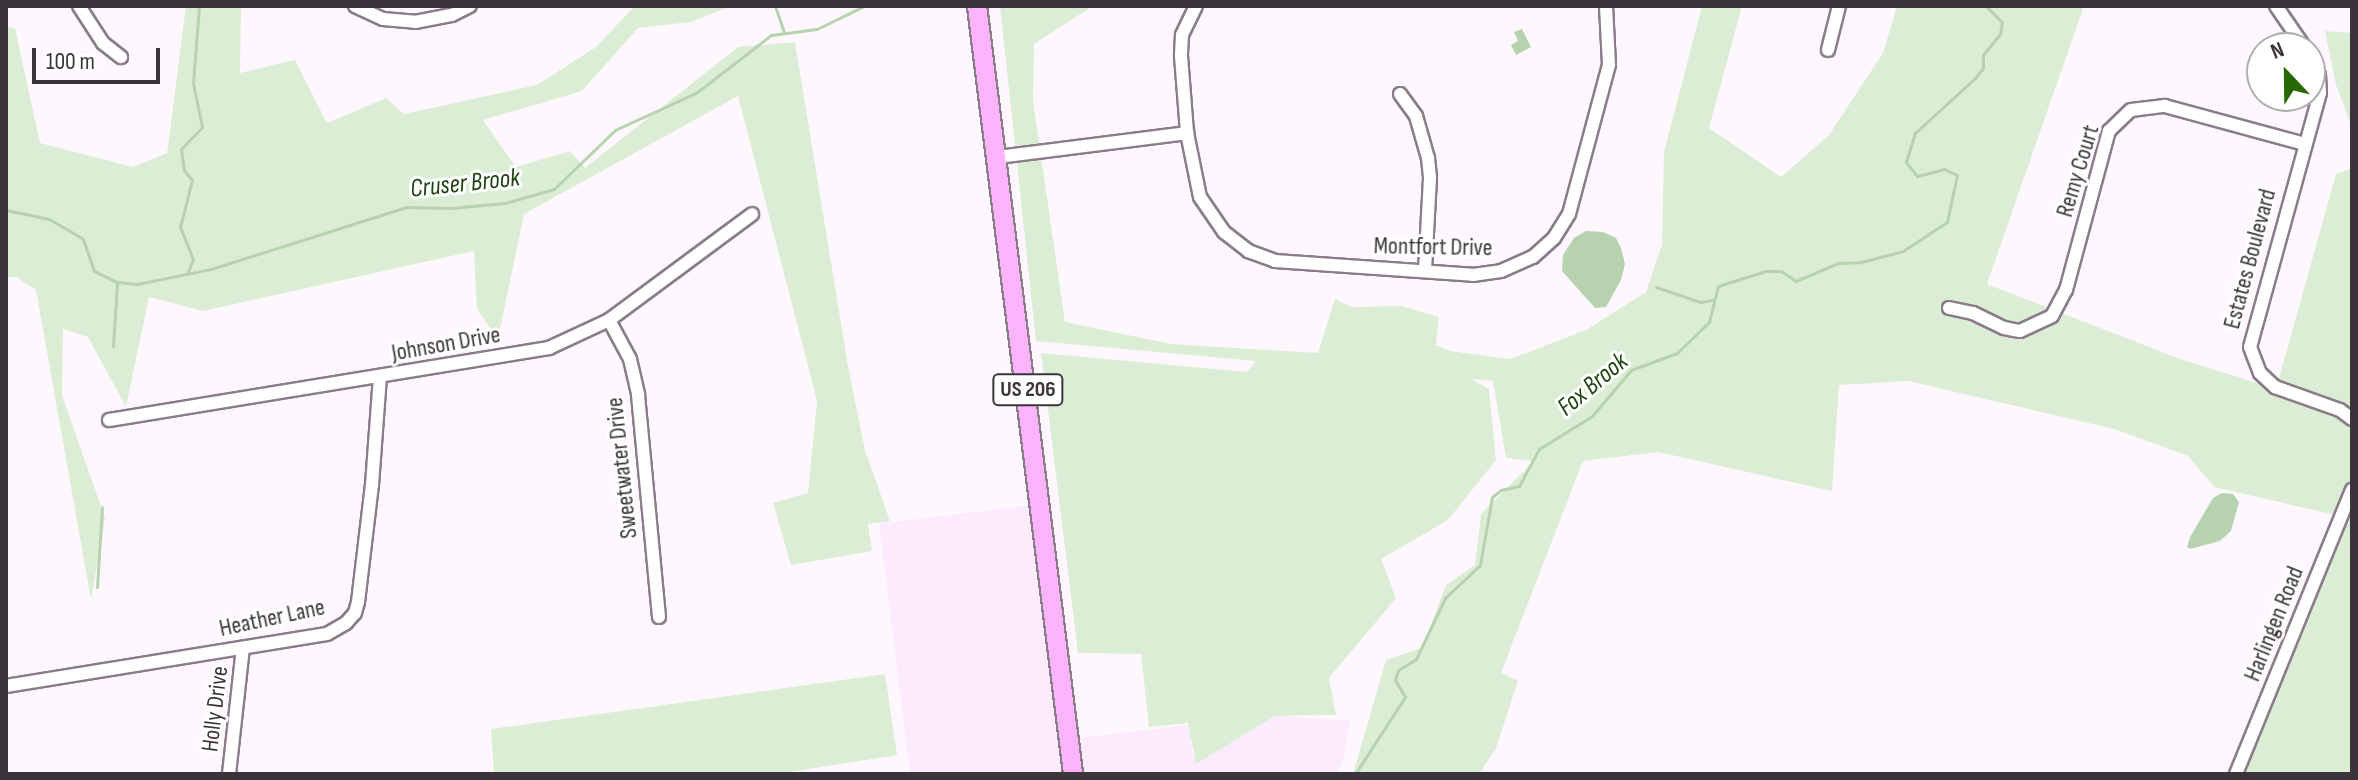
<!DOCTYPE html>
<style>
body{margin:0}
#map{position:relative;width:2358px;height:780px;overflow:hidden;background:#fef8fe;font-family:"Sofia Sans Condensed",sans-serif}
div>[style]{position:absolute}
.built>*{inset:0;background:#fcebfc;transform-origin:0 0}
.green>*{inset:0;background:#dbeed5}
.water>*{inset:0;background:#b6d2ae}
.stream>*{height:3px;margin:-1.5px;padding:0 1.5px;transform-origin:1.5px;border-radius:1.5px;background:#b6d2ae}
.roads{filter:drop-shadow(2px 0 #8a7c89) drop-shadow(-2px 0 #8a7c89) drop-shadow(0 2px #8a7c89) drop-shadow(0 -2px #8a7c89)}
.minor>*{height:12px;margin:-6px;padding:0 6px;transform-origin:6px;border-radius:6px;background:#fff}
.highway>*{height:18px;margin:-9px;padding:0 9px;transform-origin:9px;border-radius:9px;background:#feb3fd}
span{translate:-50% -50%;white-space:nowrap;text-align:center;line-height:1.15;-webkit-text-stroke:6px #fff;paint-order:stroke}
.shield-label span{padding:2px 6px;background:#fff;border:2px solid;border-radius:6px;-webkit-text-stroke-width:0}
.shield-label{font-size:22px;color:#3b353b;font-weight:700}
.street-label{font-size:24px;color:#3b353b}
.water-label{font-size:26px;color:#1e4311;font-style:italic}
.frame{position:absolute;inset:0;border:8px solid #3b353b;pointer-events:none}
.north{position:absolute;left:2246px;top:32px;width:80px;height:80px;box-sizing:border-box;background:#fff;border:2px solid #b1aeb1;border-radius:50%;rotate:338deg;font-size:22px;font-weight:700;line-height:32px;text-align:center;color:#3b353b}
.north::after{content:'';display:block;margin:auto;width:28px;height:36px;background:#256900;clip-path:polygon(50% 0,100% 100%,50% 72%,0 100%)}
.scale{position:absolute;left:32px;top:48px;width:128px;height:36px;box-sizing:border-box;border:4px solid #3b353b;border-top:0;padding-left:10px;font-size:24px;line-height:28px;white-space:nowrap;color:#3b353b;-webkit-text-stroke:6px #fff;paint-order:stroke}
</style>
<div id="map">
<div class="built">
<i style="left:1032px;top:505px;width:271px;height:154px;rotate:83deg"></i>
<i style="clip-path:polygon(1209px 711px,1350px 721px,1344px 759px,1336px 774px,1081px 774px,1078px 738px,1190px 725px,1193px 761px)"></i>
</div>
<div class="green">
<i style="clip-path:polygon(186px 6px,241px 6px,240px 73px,295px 60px,327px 123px,386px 98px,404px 114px,537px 85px,596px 47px,635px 6px,731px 6px,691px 22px,638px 28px,582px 91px,483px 120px,516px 167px,570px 151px,585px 168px,738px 47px,795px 42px,848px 366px,865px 450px,890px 521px,868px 524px,872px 551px,791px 565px,773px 503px,808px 493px,817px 401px,738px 96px,524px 214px,498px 339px,477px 309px,474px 251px,203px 311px,149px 297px,126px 407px,88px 337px,63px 329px,62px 395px,105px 518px,91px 600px,36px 290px,16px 277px,6px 278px,6px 27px,15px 28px,40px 143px,133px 167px,167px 153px)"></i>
<i style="clip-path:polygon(1000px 6px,1093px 6px,1034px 44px,1033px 100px,1065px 322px,1171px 344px,1318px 353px,1335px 299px,1351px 307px,1402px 306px,1439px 317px,1436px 345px,1450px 351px,1510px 359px,1586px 330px,1646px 292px,1662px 244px,1664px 152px,1702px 6px,1742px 6px,1709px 128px,1781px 177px,1829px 135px,1883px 53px,1897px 6px,2084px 6px,1987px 284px,2180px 359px,2276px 389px,2336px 174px,2352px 168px,2352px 478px,2335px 515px,2214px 487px,2188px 456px,2114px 429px,1908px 381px,1839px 385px,1832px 491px,1658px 452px,1583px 461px,1501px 673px,1518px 681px,1496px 748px,1479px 774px,1353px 774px,1386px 660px,1422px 648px,1446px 585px,1475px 565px,1481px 514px,1534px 461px,1506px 458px,1493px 381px,1471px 379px,1489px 389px,1496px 460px,1448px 520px,1381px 559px,1396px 598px,1329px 678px,1336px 715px,1275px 716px,1196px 764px,1188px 723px,1149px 727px,1141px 654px,1078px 653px,1041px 353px,1247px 372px,1256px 361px,1036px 341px)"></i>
<i style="clip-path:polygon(2325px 31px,2352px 33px,2352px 128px,2336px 85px)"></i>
<i style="clip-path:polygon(2352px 503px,2352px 774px,2244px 774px,2265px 721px)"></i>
<i style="clip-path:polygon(885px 674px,897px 755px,777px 774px,494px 774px,491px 729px)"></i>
</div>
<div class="water">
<i style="clip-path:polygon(1522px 29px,1531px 47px,1516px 55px,1511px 45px,1518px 41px,1514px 32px)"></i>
<i style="clip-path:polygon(1586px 231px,1603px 232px,1616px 238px,1621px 248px,1625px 264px,1621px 280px,1606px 307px,1595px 308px,1562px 271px,1563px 255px,1574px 238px)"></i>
<i style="clip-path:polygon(2222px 493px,2233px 494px,2239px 502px,2231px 531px,2220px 541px,2190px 549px,2187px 547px,2190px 537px,2213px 498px)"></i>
</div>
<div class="stream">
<i style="left:775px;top:6px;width:28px;rotate:71deg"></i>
<i style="left:6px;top:210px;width:44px;rotate:11.8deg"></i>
<i style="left:49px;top:219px;width:39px;rotate:30deg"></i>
<i style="left:83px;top:239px;width:34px;rotate:71deg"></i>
<i style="left:94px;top:271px;width:25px;rotate:26deg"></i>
<i style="left:117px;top:282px;width:20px;rotate:6deg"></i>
<i style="left:137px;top:284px;width:76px;rotate:-11.5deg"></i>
<i style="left:211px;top:269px;width:205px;rotate:-17.6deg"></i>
<i style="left:406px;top:207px;width:45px;rotate:1.3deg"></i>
<i style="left:451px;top:208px;width:54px;rotate:-5.3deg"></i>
<i style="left:505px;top:203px;width:51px;rotate:-15.9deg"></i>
<i style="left:554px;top:189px;width:85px;rotate:-44deg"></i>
<i style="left:615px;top:130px;width:89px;rotate:-24.6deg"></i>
<i style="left:696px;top:93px;width:95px;rotate:-37.7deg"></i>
<i style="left:771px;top:35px;width:46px;rotate:-7.4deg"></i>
<i style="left:817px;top:29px;width:52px;rotate:-26.1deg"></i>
<i style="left:188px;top:272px;width:14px;rotate:-69deg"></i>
<i style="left:193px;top:259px;width:35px;rotate:-112deg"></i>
<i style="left:180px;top:227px;width:49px;rotate:-75.7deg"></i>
<i style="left:192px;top:180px;width:13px;rotate:-129deg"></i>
<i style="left:184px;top:170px;width:21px;rotate:-98deg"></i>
<i style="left:181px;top:149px;width:30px;rotate:-46deg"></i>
<i style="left:202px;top:127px;width:45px;rotate:-101.6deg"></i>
<i style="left:193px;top:83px;width:77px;rotate:-85.5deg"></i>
<i style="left:1656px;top:287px;width:46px;rotate:18.8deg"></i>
<i style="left:1700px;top:302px;width:13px;rotate:-9deg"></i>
<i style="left:113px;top:346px;width:64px;rotate:-86.4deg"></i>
<i style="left:97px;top:587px;width:80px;rotate:-86.4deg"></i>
<i style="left:1355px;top:774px;width:92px;rotate:-57deg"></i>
<i style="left:1405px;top:697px;width:20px;rotate:-120deg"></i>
<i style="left:1395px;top:680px;width:10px;rotate:-73deg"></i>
<i style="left:1398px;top:670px;width:21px;rotate:-31deg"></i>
<i style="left:1416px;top:659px;width:68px;rotate:-64.6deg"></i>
<i style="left:1445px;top:598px;width:48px;rotate:-43.3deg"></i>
<i style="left:1480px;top:565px;width:69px;rotate:-80deg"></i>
<i style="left:1492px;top:497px;width:11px;rotate:-38deg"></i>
<i style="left:1501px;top:490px;width:18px;rotate:-13deg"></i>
<i style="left:1519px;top:486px;width:42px;rotate:-61.6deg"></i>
<i style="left:1539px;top:449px;width:62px;rotate:-31.9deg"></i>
<i style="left:1592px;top:416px;width:60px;rotate:-49.7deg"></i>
<i style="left:1631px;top:370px;width:49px;rotate:-20.3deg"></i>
<i style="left:1677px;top:353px;width:45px;rotate:-44.1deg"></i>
<i style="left:1709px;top:322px;width:37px;rotate:-76deg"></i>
<i style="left:1718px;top:286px;width:50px;rotate:-17.4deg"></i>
<i style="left:1766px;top:271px;width:15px"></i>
<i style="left:1781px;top:271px;width:18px;rotate:34deg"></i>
<i style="left:1796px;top:281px;width:46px;rotate:-23.2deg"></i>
<i style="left:1838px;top:263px;width:23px;rotate:-2deg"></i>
<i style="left:1861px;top:262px;width:43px;rotate:-14.7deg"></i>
<i style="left:1903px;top:251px;width:53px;rotate:-33.4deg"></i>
<i style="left:1947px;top:222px;width:48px;rotate:-78deg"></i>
<i style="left:1957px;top:175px;width:14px;rotate:-155deg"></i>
<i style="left:1944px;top:169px;width:28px;rotate:165deg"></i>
<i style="left:1917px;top:176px;width:18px;rotate:-128deg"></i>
<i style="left:1906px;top:162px;width:30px;rotate:-73deg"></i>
<i style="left:1915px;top:133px;width:81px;rotate:-42.5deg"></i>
<i style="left:1975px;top:78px;width:13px;rotate:-51deg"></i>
<i style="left:1983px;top:68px;width:13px;rotate:-90deg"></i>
<i style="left:1983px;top:55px;width:27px;rotate:-51deg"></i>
<i style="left:2000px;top:34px;width:12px;rotate:-81deg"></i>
<i style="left:2002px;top:22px;width:23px;rotate:-135deg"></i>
</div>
<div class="roads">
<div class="minor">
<i style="left:79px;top:6px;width:44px;rotate:57deg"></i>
<i style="left:103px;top:43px;width:23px;rotate:38deg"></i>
<i style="left:355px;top:6px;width:31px;rotate:25deg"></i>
<i style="left:383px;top:19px;width:32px;rotate:5deg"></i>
<i style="left:415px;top:22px;width:38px;rotate:-11deg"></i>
<i style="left:452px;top:15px;width:20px;rotate:-27deg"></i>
<i style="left:1196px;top:6px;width:32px;rotate:116deg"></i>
<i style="left:1182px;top:35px;width:21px;rotate:93deg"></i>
<i style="left:1181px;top:56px;width:77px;rotate:85.5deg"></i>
<i style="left:1187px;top:133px;width:65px;rotate:78.5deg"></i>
<i style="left:1200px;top:197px;width:42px;rotate:55.6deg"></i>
<i style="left:1224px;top:232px;width:31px;rotate:38deg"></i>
<i style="left:1248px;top:251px;width:29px;rotate:20deg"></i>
<i style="left:1275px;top:261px;width:198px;rotate:4deg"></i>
<i style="left:1473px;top:275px;width:28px;rotate:-8deg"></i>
<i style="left:1501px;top:271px;width:35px;rotate:-24deg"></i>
<i style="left:1533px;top:257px;width:28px;rotate:-42deg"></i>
<i style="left:1554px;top:238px;width:28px;rotate:-58deg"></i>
<i style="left:1569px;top:214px;width:154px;rotate:-75deg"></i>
<i style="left:1609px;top:65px;width:59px;rotate:-92.9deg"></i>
<i style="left:2276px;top:6px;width:51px;rotate:55.4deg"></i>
<i style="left:1828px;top:50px;width:45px;rotate:-76deg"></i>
<i style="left:2310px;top:56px;width:21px;rotate:65deg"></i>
<i style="left:2319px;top:75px;width:18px;rotate:87deg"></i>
<i style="left:2320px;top:93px;width:263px;rotate:105.4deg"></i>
<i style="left:2250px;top:347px;width:28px;rotate:69deg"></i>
<i style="left:2260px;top:373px;width:21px;rotate:43deg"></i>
<i style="left:2275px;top:387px;width:69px;rotate:19.5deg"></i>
<i style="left:2340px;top:410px;width:15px;rotate:37deg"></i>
<i style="left:1400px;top:94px;width:27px;rotate:54deg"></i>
<i style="left:1416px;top:116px;width:44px;rotate:74.1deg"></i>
<i style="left:1428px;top:158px;width:20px;rotate:84deg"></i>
<i style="left:1430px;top:178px;width:93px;rotate:93.1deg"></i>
<i style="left:998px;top:157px;width:191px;rotate:-7.2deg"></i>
<i style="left:1949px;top:308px;width:25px;rotate:12deg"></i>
<i style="left:1973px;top:313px;width:34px;rotate:26deg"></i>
<i style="left:2004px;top:328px;width:16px;rotate:11deg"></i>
<i style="left:2020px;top:331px;width:35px;rotate:-25deg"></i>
<i style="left:2052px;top:316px;width:30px;rotate:-62deg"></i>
<i style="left:2066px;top:290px;width:165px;rotate:-74.9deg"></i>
<i style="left:2109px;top:131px;width:30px;rotate:-44deg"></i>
<i style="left:2131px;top:110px;width:34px;rotate:-7deg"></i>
<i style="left:2165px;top:106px;width:145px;rotate:15.2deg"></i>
<i style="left:609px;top:320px;width:44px;rotate:61.7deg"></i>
<i style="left:630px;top:359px;width:37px;rotate:77deg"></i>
<i style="left:638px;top:395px;width:223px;rotate:84.6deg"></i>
<i style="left:109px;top:420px;width:446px;rotate:-9.3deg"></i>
<i style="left:549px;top:348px;width:66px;rotate:-25deg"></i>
<i style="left:609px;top:320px;width:178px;rotate:-36.5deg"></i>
<i style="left:6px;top:686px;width:325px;rotate:-9.2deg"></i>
<i style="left:327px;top:634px;width:22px;rotate:-30deg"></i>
<i style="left:346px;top:623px;width:13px;rotate:-48deg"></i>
<i style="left:355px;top:613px;width:11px;rotate:-75deg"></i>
<i style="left:358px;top:602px;width:118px;rotate:-83.2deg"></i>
<i style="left:372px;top:485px;width:108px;rotate:-85.8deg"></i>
<i style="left:229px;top:774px;width:127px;rotate:-83.7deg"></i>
<i style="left:2236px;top:774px;width:307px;rotate:-67.8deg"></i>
</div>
<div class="highway">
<i style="left:977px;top:6px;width:774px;rotate:82.87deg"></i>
</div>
</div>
<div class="shield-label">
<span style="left:1028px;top:390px">US 206</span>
</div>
<div class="street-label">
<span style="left:2078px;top:171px;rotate:-73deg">Remy Court</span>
<span style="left:1433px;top:247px;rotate:1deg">Montfort Drive</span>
<span style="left:2250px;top:259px;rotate:-75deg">Estates Boulevard</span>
<span style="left:446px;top:344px;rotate:-10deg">Johnson Drive</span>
<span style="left:622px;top:468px;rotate:-96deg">Sweetwater Drive</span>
<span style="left:272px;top:618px;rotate:-12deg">Heather Lane</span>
<span style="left:2274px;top:624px;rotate:-68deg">Harlingen Road</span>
<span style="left:215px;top:709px;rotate:-83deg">Holly Drive</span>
</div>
<div class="water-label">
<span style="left:465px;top:184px;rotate:-6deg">Cruser Brook</span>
<span style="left:1593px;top:385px;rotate:-40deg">Fox Brook</span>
</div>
<div class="frame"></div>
<div class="north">N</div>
<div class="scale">100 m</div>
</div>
